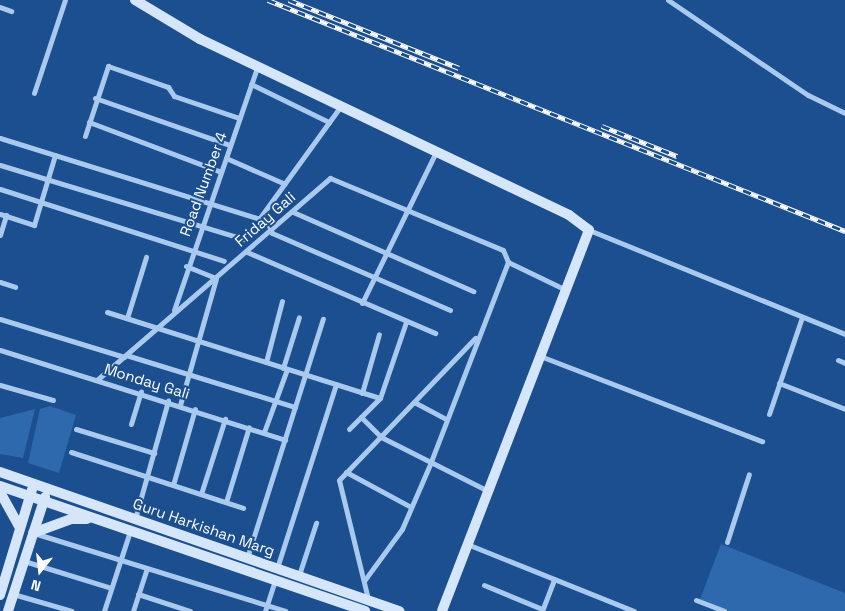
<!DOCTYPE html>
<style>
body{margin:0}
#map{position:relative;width:845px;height:611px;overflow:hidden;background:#1b4f8f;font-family:"Space Grotesk",sans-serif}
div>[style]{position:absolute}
.green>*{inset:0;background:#2e69ad}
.street>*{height:5px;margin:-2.5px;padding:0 2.5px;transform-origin:2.5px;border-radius:2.5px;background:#a9c9ee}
.secondary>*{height:10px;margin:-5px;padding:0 5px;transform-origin:5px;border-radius:5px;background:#d6e6fa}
.rail>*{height:4.5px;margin-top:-2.25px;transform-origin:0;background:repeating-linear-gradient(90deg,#1b4f8f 0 8px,#fff 0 16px);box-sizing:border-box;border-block:1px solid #fff}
span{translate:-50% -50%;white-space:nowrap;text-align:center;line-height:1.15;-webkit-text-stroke:4px #1b4f8f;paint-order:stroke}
.street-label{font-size:15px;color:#fff}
.north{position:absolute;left:15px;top:546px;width:50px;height:50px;-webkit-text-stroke:4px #1b4f8f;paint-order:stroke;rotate:196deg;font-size:14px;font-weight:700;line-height:20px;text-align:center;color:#fff}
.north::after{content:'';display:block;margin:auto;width:18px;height:22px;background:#fff;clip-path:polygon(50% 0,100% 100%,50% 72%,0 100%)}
</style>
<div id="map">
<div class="green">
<i style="clip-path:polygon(50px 406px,76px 415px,59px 473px,28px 463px,40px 409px)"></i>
<i style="clip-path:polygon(35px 409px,23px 458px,0 454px,0 418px)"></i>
<i style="clip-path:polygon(721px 544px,845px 593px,845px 611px,722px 611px,699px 602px)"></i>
</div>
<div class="street">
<i style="left:668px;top:0;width:169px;rotate:34.2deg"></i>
<i style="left:808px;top:95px;width:41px;rotate:25.9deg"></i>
<i style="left:0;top:7px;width:12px;rotate:20deg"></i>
<i style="left:251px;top:84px;width:87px;rotate:26deg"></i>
<i style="left:34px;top:93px;width:98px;rotate:-71.6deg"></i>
<i style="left:95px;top:98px;width:143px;rotate:19.2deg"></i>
<i style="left:89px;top:122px;width:141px;rotate:20.7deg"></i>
<i style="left:85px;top:136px;width:74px;rotate:-71.8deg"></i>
<i style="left:108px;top:66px;width:64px;rotate:19.3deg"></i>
<i style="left:168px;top:87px;width:11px;rotate:56deg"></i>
<i style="left:174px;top:96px;width:69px;rotate:18.7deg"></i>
<i style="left:0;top:138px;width:280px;rotate:17.3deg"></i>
<i style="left:267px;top:221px;width:13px;rotate:67deg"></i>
<i style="left:272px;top:233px;width:194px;rotate:23.4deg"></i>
<i style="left:226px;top:158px;width:64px;rotate:23.8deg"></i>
<i style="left:0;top:165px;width:255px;rotate:16.9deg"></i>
<i style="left:0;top:189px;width:235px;rotate:17.8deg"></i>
<i style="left:293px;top:212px;width:197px;rotate:23.7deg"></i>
<i style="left:0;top:214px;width:36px;rotate:18deg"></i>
<i style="left:34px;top:225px;width:73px;rotate:-73.3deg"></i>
<i style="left:259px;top:219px;width:138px;rotate:-54.1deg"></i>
<i style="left:589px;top:230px;width:276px;rotate:22.1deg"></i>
<i style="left:0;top:235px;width:21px;rotate:-73deg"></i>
<i style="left:247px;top:252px;width:205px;rotate:23.3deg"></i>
<i style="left:508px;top:262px;width:64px;rotate:25.8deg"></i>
<i style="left:186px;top:266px;width:32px;rotate:22deg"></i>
<i style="left:0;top:282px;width:16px;rotate:18deg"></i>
<i style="left:362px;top:303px;width:166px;rotate:-63.9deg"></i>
<i style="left:174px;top:310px;width:257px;rotate:-71.1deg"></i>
<i style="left:107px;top:312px;width:286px;rotate:17.5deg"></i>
<i style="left:127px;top:318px;width:64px;rotate:-72.7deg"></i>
<i style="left:0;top:319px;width:130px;rotate:17deg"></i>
<i style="left:0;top:350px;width:299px;rotate:17.5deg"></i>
<i style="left:126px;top:355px;width:177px;rotate:17.1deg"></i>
<i style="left:540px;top:356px;width:238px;rotate:21deg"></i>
<i style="left:838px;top:360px;width:8px;rotate:23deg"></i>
<i style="left:266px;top:362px;width:63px;rotate:-75.3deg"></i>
<i style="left:283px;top:368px;width:53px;rotate:-72.6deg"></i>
<i style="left:98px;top:379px;width:307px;rotate:-40.9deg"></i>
<i style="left:330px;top:178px;width:187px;rotate:22.6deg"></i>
<i style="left:503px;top:250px;width:13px;rotate:67deg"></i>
<i style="left:508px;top:262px;width:214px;rotate:111.1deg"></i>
<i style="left:431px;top:462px;width:73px;rotate:113.4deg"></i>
<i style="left:402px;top:529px;width:64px;rotate:126.2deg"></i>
<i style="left:779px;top:383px;width:71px;rotate:21.5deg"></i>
<i style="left:0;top:385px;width:55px;rotate:15.8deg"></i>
<i style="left:362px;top:393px;width:61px;rotate:-73.9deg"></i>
<i style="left:414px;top:402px;width:36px;rotate:28deg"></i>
<i style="left:180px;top:405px;width:131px;rotate:-74.1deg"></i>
<i style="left:769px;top:414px;width:102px;rotate:-71.2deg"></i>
<i style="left:361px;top:417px;width:28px;rotate:45deg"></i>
<i style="left:381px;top:437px;width:120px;rotate:26.8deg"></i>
<i style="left:131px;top:424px;width:34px;rotate:-73deg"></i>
<i style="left:76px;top:429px;width:82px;rotate:17.1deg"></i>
<i style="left:349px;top:429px;width:44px;rotate:-45deg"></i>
<i style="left:380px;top:398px;width:80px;rotate:-71.1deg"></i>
<i style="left:264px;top:432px;width:67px;rotate:-69.9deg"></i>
<i style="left:71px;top:452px;width:181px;rotate:18deg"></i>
<i style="left:346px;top:472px;width:74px;rotate:28.3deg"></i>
<i style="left:173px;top:485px;width:79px;rotate:-73.9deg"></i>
<i style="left:201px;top:494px;width:79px;rotate:-72.3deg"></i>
<i style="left:226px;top:502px;width:78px;rotate:-73deg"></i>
<i style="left:135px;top:519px;width:123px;rotate:-74.4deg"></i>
<i style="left:37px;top:534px;width:260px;rotate:17.2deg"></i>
<i style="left:727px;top:542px;width:71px;rotate:-72.1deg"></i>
<i style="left:467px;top:544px;width:180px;rotate:21.9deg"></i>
<i style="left:247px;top:558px;width:251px;rotate:-72.4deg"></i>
<i style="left:24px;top:561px;width:91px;rotate:17.2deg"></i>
<i style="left:277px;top:568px;width:193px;rotate:-72.2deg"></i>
<i style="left:299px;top:575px;width:55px;rotate:-71.9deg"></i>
<i style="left:484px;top:585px;width:63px;rotate:22.5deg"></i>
<i style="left:13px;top:594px;width:61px;rotate:16.1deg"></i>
<i style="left:138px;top:594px;width:55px;rotate:18.1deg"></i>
<i style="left:368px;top:599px;width:122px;rotate:-103.7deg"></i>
<i style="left:339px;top:480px;width:197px;rotate:-46.2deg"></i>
<i style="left:696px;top:600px;width:30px;rotate:21deg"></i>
<i style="left:104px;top:611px;width:84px;rotate:-72deg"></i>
<i style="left:133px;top:611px;width:45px;rotate:-72deg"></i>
<i style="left:265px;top:611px;width:32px;rotate:-72deg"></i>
<i style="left:542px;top:611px;width:34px;rotate:-69deg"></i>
</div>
<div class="secondary">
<i style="left:135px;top:0;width:76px;rotate:31deg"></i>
<i style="left:200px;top:39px;width:409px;rotate:25.5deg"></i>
<i style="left:569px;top:215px;width:25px;rotate:37deg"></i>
<i style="left:589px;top:230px;width:408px;rotate:111.1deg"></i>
<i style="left:0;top:472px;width:423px;rotate:19.2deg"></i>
<i style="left:0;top:486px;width:386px;rotate:18.9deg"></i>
<i style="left:0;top:492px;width:41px;rotate:60.9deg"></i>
<i style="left:33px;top:533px;width:40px;rotate:-20.2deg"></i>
<i style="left:71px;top:519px;width:16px"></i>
<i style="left:0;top:595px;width:110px;rotate:-73.1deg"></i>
<i style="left:8px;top:611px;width:120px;rotate:-72deg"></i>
</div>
<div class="rail">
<i style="left:268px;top:0;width:622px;rotate:21.82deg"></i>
<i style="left:289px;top:0;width:183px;rotate:21.8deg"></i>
<i style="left:602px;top:126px;width:81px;rotate:21.8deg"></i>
</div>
<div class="street-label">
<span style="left:203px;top:184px;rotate:-70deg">Road Number 4</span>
<span style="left:265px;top:219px;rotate:-41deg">Friday Gali</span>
<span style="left:147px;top:381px;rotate:17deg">Monday Gali</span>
<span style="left:204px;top:527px;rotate:19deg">Guru Harkishan Marg</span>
</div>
<div class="north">N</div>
</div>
